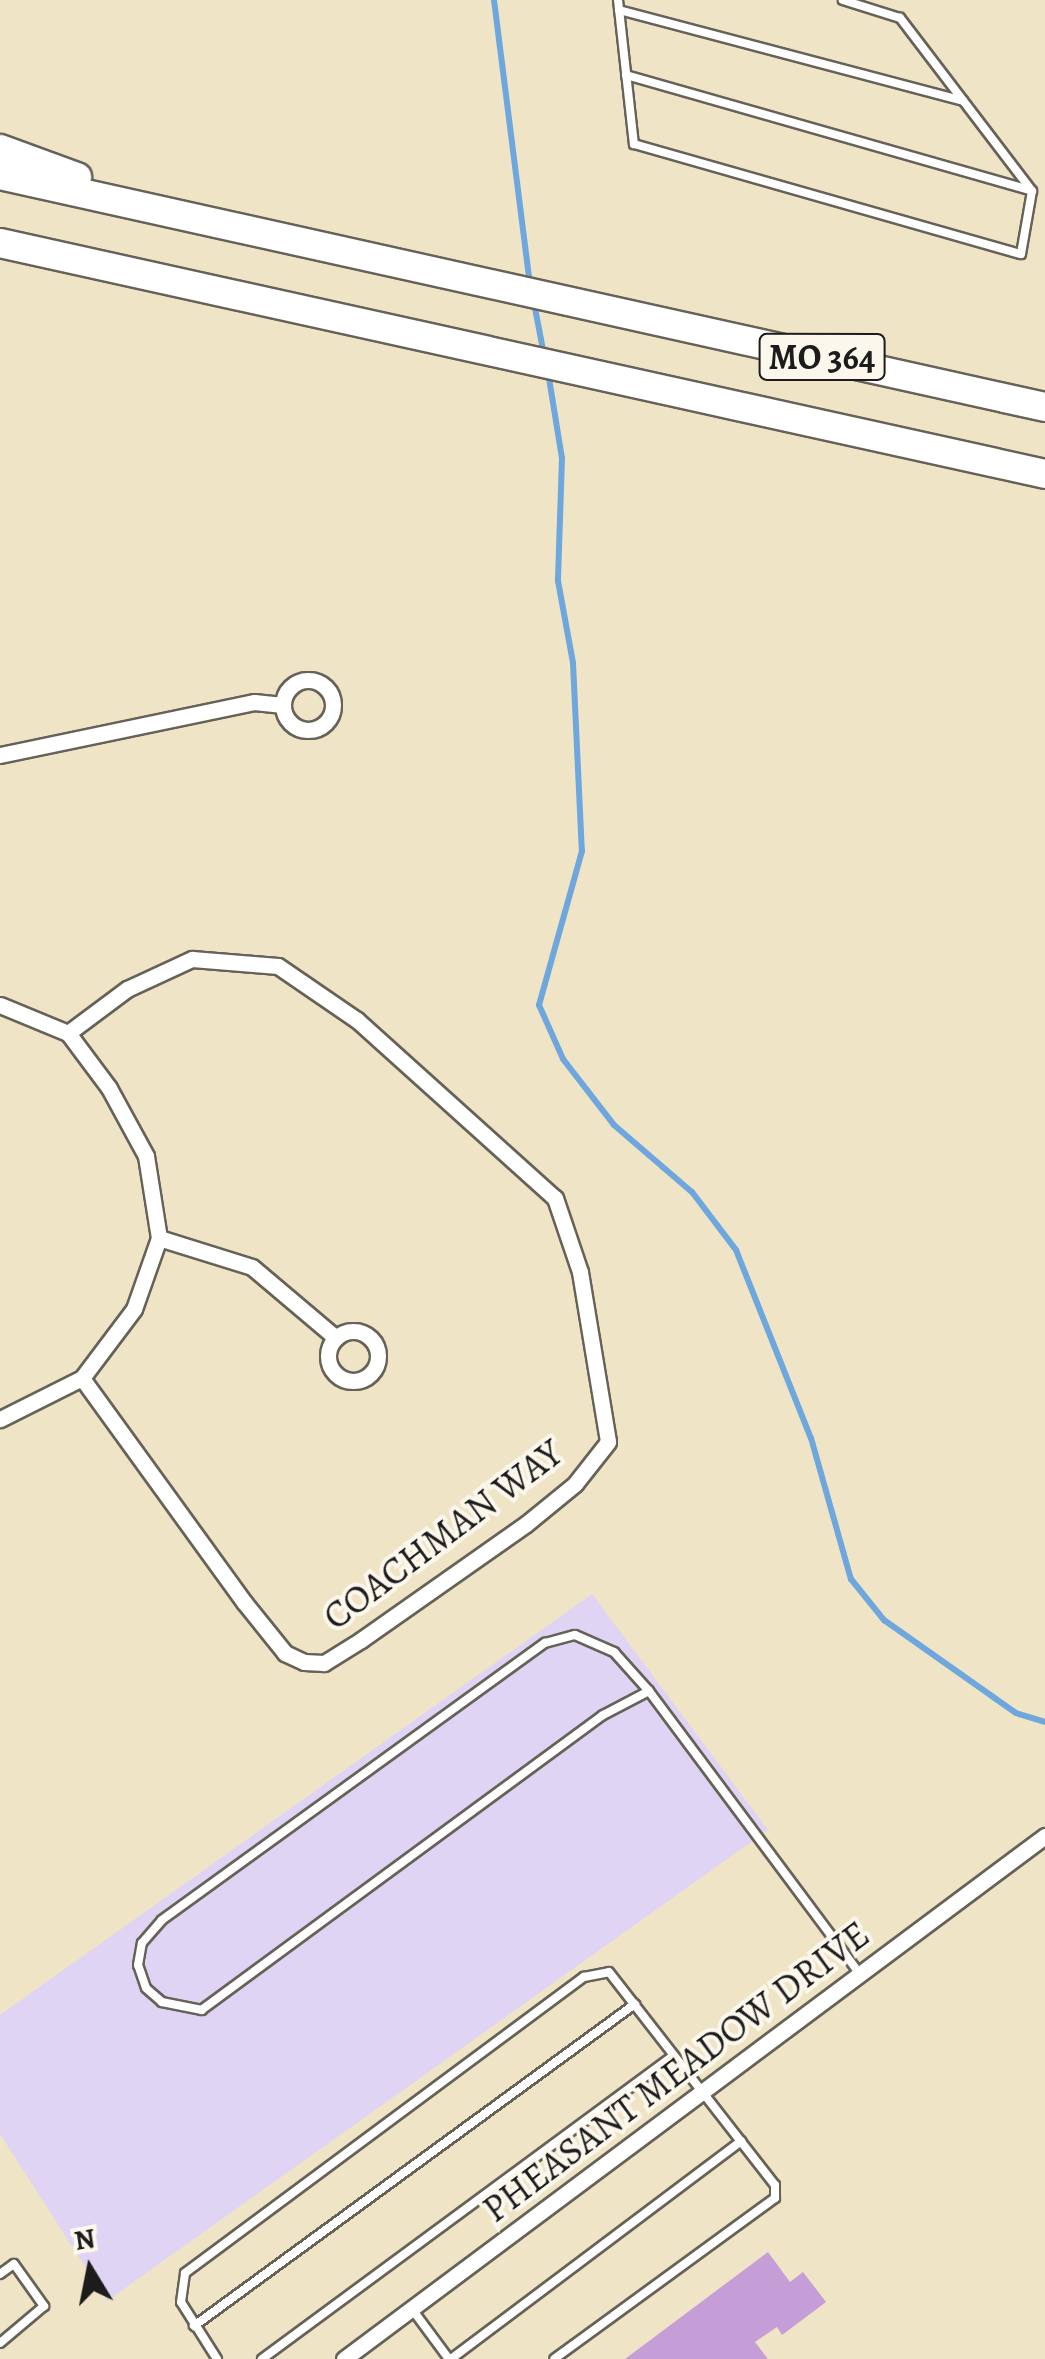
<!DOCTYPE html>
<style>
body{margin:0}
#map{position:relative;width:1045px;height:2359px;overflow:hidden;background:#efe4c6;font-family:Alegreya,serif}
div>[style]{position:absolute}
.built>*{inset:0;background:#e0d4f4}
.stream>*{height:6px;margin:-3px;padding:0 3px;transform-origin:3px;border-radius:3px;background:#6ea7dd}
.building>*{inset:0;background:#c59ed7}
.roads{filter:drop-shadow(2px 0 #666258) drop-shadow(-2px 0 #666258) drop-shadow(0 2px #666258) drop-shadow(0 -2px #666258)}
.lane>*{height:8px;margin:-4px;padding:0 4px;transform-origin:4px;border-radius:4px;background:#fff}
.street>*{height:15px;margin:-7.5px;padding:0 7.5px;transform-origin:7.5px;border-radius:7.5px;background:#fff}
.street>.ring{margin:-7.5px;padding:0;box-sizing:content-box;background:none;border:15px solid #fff;border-radius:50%}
.highway>*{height:28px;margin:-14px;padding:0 14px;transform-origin:14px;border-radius:14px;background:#fff}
span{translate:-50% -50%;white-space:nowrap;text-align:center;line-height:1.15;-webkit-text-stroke:8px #fbf7ec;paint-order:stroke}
.shield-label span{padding:2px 8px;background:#fbf7ec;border:2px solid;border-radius:8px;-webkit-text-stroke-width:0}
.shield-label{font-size:35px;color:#1c1c1c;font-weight:700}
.street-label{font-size:38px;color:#1c1c1c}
.north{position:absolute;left:40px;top:2219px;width:100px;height:100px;-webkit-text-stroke:8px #fbf7ec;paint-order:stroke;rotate:350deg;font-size:28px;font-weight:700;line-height:40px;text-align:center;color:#1c1c1c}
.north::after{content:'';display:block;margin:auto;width:35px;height:45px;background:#1c1c1c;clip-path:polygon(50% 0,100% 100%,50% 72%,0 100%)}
</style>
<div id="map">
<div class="built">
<i style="clip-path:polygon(592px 1594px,768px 1830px,107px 2301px,0 2134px,0 2015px)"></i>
</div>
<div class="stream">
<i style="left:494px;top:0;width:288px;rotate:82.8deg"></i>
<i style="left:534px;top:303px;width:53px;rotate:79.1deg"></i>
<i style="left:548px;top:372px;width:87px;rotate:80.8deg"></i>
<i style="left:562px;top:458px;width:123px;rotate:91.9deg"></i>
<i style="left:558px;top:581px;width:83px;rotate:79.6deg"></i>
<i style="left:573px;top:663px;width:188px;rotate:87.3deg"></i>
<i style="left:582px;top:851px;width:160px;rotate:105.6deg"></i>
<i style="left:539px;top:1005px;width:59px;rotate:66deg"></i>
<i style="left:563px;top:1059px;width:83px;rotate:52.3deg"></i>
<i style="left:614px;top:1125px;width:103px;rotate:40.7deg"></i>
<i style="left:692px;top:1192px;width:73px;rotate:52.8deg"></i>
<i style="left:736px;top:1250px;width:202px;rotate:68.3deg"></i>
<i style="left:811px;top:1438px;width:147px;rotate:74.2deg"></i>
<i style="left:851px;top:1579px;width:53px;rotate:51.2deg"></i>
<i style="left:884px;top:1620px;width:161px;rotate:35.2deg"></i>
<i style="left:1016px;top:1713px;width:30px;rotate:17deg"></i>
</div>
<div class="building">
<i style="clip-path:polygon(768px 2252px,790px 2282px,803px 2272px,826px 2302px,782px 2335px,777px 2327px,755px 2342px,768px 2359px,625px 2359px)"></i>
</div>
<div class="roads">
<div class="lane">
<i style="left:618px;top:0;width:145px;rotate:83.7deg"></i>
<i style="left:634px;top:144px;width:402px;rotate:15.9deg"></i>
<i style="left:1021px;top:254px;width:64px;rotate:-80.1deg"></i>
<i style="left:1032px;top:191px;width:218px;rotate:-127.3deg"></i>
<i style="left:900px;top:18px;width:60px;rotate:-162.5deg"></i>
<i style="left:619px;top:10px;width:356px;rotate:14.8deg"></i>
<i style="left:626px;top:75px;width:421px;rotate:15.9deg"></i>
<i style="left:649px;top:1691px;width:52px;rotate:152.4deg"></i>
<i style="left:603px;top:1715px;width:498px;rotate:143.7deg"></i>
<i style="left:202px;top:2010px;width:41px;rotate:-168.7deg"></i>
<i style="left:162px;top:2002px;width:21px;rotate:-139deg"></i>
<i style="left:146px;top:1988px;width:24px;rotate:-109deg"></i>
<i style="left:138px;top:1965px;width:22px;rotate:-80deg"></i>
<i style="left:142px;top:1943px;width:30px;rotate:-49deg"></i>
<i style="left:162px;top:1920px;width:473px;rotate:-35.9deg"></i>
<i style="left:545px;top:1643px;width:31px;rotate:-15deg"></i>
<i style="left:575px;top:1635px;width:43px;rotate:23.6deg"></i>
<i style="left:614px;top:1652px;width:52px;rotate:48.1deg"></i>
<i style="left:649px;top:1691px;width:354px;rotate:53.3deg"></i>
<i style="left:0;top:2274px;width:17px;rotate:-36deg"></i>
<i style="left:14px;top:2264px;width:52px;rotate:54.5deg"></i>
<i style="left:44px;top:2306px;width:57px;rotate:139.9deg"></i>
<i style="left:412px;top:2309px;width:62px;rotate:53.5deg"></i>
<i style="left:194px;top:2326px;width:546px;rotate:-36.14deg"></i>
<i style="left:217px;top:2359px;width:67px;rotate:-122.3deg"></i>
<i style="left:181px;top:2302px;width:29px;rotate:-82deg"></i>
<i style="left:185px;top:2273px;width:497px;rotate:-36.6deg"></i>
<i style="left:584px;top:1977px;width:25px;rotate:-11deg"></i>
<i style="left:609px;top:1972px;width:270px;rotate:52.1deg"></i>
<i style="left:775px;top:2185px;width:13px;rotate:90deg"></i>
<i style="left:775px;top:2198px;width:273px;rotate:143.9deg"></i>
<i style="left:262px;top:2359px;width:511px;rotate:-36.4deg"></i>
<i style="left:451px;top:2359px;width:363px;rotate:-36.9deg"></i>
</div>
<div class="street">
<i class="ring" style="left:283px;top:680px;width:35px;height:35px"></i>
<i style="left:0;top:755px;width:259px;rotate:-11.8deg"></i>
<i style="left:254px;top:702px;width:29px;rotate:6deg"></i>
<i style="left:0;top:1005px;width:74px;rotate:22.4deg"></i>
<i style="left:68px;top:1033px;width:69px;rotate:53.3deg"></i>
<i style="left:109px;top:1088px;width:77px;rotate:61.4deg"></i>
<i style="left:146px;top:1156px;width:83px;rotate:81deg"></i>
<i style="left:159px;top:1238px;width:75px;rotate:109.4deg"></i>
<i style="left:134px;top:1309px;width:86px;rotate:127deg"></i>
<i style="left:82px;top:1378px;width:92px;rotate:153.4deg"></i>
<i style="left:68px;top:1033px;width:74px;rotate:-36.7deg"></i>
<i style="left:127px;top:989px;width:72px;rotate:-24.8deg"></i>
<i style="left:192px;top:959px;width:86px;rotate:4.7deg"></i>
<i style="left:278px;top:966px;width:96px;rotate:34.4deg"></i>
<i style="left:357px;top:1020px;width:266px;rotate:42deg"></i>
<i style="left:555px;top:1198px;width:78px;rotate:71.3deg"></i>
<i style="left:580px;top:1272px;width:172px;rotate:80.6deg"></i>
<i style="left:608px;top:1442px;width:53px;rotate:128.2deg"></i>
<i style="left:575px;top:1484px;width:63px;rotate:140.8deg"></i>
<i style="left:526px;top:1524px;width:202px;rotate:144.9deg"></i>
<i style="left:361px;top:1640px;width:44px;rotate:148.1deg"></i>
<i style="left:324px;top:1663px;width:20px;rotate:-177deg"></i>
<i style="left:304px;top:1662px;width:21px;rotate:-155deg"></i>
<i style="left:285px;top:1653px;width:65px;rotate:-128.8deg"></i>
<i style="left:244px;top:1602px;width:276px;rotate:-125.9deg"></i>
<i style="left:159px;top:1238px;width:97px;rotate:17.3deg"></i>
<i style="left:252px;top:1267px;width:110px;rotate:40.2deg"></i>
<i class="ring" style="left:328px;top:1331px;width:35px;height:35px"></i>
<i style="left:344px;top:2359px;width:875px;rotate:-36.73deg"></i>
</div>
<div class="highway">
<i style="left:0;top:149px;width:82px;rotate:20deg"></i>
<i style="left:0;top:175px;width:1070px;rotate:12.52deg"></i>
<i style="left:0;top:243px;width:1070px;rotate:12.46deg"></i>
</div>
</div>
<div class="shield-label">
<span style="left:822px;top:357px">MO 364</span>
</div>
<div class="street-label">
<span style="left:443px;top:1535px;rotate:-37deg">COACHMAN WAY</span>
<span style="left:676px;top:2072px;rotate:-37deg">PHEASANT MEADOW DRIVE</span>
</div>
<div class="north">N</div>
</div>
